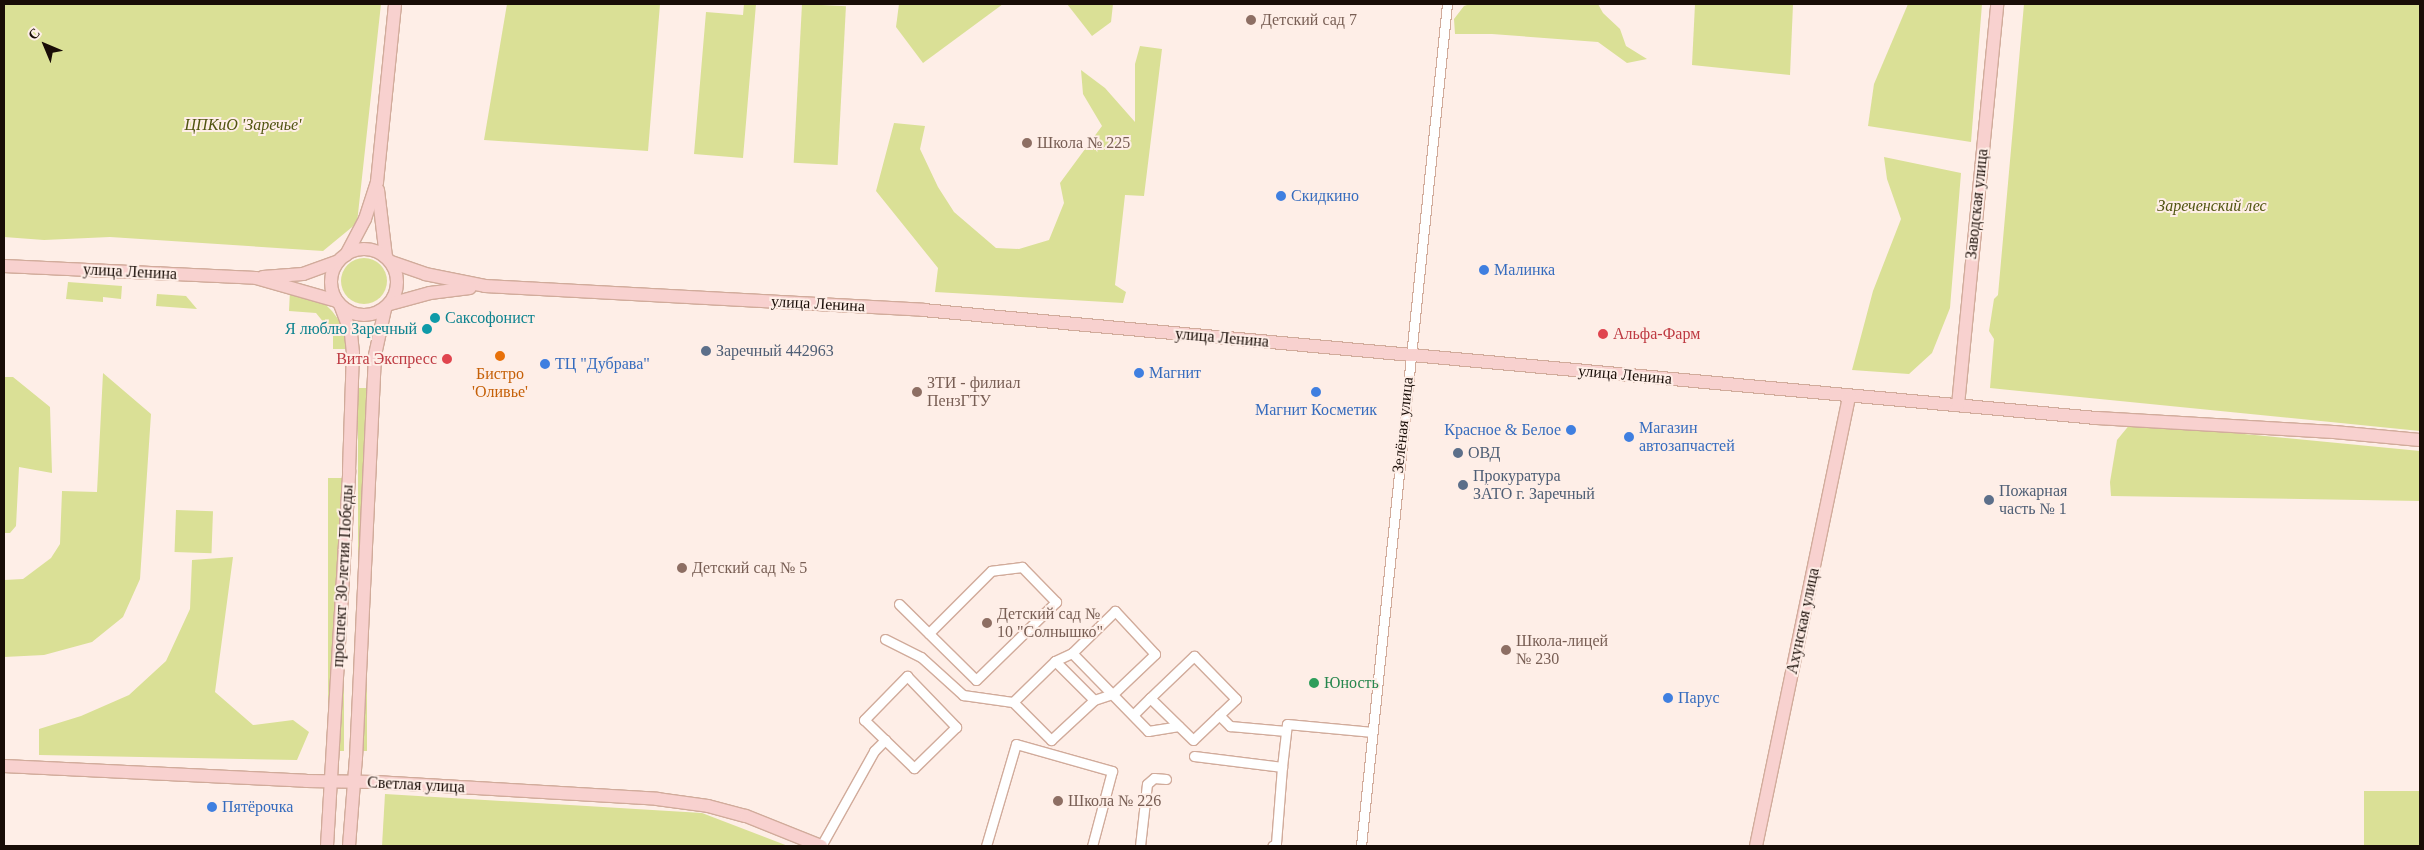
<!DOCTYPE html>
<meta charset="utf-8">
<style>
body{margin:0}
#map{position:relative;width:2424px;height:850px;overflow:hidden;background:#feeee7;font-family:"Times New Roman",serif}
div>[style]{position:absolute}
.green>*{inset:0;background:#dae096;transform-origin:0 0}
.round{border-radius:50%}
.roads{filter:drop-shadow(1px 0 #d1ab9b) drop-shadow(-1px 0 #d1ab9b) drop-shadow(0 1px #d1ab9b) drop-shadow(0 -1px #d1ab9b)}
.street>*{height:9px;margin:-4.5px;padding:0 4.5px;transform-origin:4.5px;border-radius:4.5px;background:#fff}
.secondary>*{height:12px;margin:-6px;padding:0 6px;transform-origin:6px;border-radius:6px;background:#f8d1cf}
.secondary>.ring{margin:-6px;padding:0;box-sizing:content-box;background:none;border:12px solid #f8d1cf;border-radius:50%}
.dots>*{width:14px;height:14px;translate:-50% -50%;box-sizing:border-box;border:2px solid #feeee7;border-radius:50%}
span{translate:-50% -50%;white-space:nowrap;text-align:center;line-height:1.15;-webkit-text-stroke:4px #feeee7;paint-order:stroke}
.education-label{font-size:16px;color:#785e54}
.left{translate:0 -50%;text-align:left}
.park-label{font-size:16px;color:#505410;font-style:italic}
.shop-label{font-size:16px;color:#366cbe}
.right{translate:-100% -50%;text-align:right}
.street-label{font-size:16px;color:#190d07}
.culture-label{font-size:16px;color:#0d838f}
.health-label{font-size:16px;color:#be3a42}
.service-label{font-size:16px;color:#4e5e75}
.food-label{font-size:16px;color:#c56008}
.leisure-label{font-size:16px;color:#27864d}
.frame{position:absolute;inset:0;border:5px solid #190d07;pointer-events:none}
.north{position:absolute;left:20px;top:20px;width:50px;height:50px;-webkit-text-stroke:4px #feeee7;paint-order:stroke;rotate:315deg;font-size:14px;font-weight:700;line-height:20px;text-align:center;color:#190d07}
.north::after{content:'';display:block;margin:auto;width:18px;height:22px;background:#190d07;clip-path:polygon(50% 0,100% 100%,50% 72%,0 100%)}
</style>
<div id="map">
<div class="green">
<i style="clip-path:polygon(4px 4px,381px 4px,357px 223px,323px 251px,110px 237px,44px 240px,4px 237px)"></i>
<i style="clip-path:polygon(507px 4px,660px 4px,648px 151px,484px 140px)"></i>
<i style="clip-path:polygon(744px 4px,756px 4px,743px 158px,694px 154px,706px 12px,743px 15px)"></i>
<i style="left:802px;top:4px;width:44px;height:159px;rotate:3deg"></i>
<i style="clip-path:polygon(899px 4px,1003px 4px,923px 63px,896px 27px)"></i>
<i style="clip-path:polygon(1067px 4px,1113px 4px,1111px 22px,1092px 36px)"></i>
<i style="clip-path:polygon(1470px 4px,1598px 4px,1603px 13px,1620px 29px,1626px 46px,1647px 59px,1627px 63px,1598px 42px,1492px 34px,1455px 34px,1454px 19px,1464px 6px)"></i>
<i style="clip-path:polygon(1695px 4px,1793px 4px,1790px 75px,1692px 65px)"></i>
<i style="clip-path:polygon(1908px 4px,1982px 4px,1971px 142px,1868px 126px,1874px 84px)"></i>
<i style="clip-path:polygon(2024px 4px,2420px 4px,2420px 431px,1990px 388px,1994px 339px,1989px 331px,1994px 299px,1998px 295px)"></i>
<i style="clip-path:polygon(1140px 46px,1162px 49px,1144px 196px,1125px 195px,1115px 285px,1126px 292px,1123px 303px,935px 292px,938px 268px,876px 191px,894px 123px,925px 126px,920px 149px,938px 187px,954px 212px,996px 248px,1019px 249px,1049px 240px,1064px 203px,1060px 183px,1102px 126px,1083px 94px,1081px 70px,1105px 88px,1135px 122px,1135px 64px)"></i>
<i style="clip-path:polygon(1884px 157px,1961px 173px,1950px 308px,1932px 353px,1909px 374px,1852px 370px,1873px 291px,1901px 219px,1887px 179px)"></i>
<i class="round" style="left:341px;top:258px;width:46px;height:46px"></i>
<i style="clip-path:polygon(68px 282px,122px 286px,121px 299px,103px 297px,103px 302px,66px 299px)"></i>
<i style="clip-path:polygon(290px 290px,322px 301px,332px 311px,341px 323px,345px 336px,346px 349px,333px 349px,333px 334px,316px 313px,289px 311px)"></i>
<i style="clip-path:polygon(157px 294px,186px 296px,197px 309px,156px 306px)"></i>
<i style="clip-path:polygon(103px 373px,151px 414px,140px 579px,123px 617px,92px 642px,44px 655px,4px 657px,4px 580px,23px 579px,51px 558px,60px 544px,62px 491px,97px 492px)"></i>
<i style="clip-path:polygon(4px 377px,13px 377px,50px 407px,52px 473px,19px 467px,16px 526px,10px 533px,4px 533px)"></i>
<i style="left:358px;top:388px;width:9px;height:363px"></i>
<i style="clip-path:polygon(2131px 423px,2420px 451px,2420px 501px,2111px 496px,2110px 482px,2117px 440px)"></i>
<i style="left:328px;top:478px;width:16px;height:273px"></i>
<i style="left:176px;top:510px;width:37px;height:42px;rotate:2deg"></i>
<i style="clip-path:polygon(233px 557px,215px 692px,253px 725px,293px 720px,309px 732px,297px 760px,39px 755px,39px 729px,81px 716px,129px 695px,166px 661px,190px 609px,192px 560px)"></i>
<i style="left:2420px;top:791px;width:55px;height:56px;rotate:90deg"></i>
<i style="clip-path:polygon(385px 794px,702px 813px,788px 846px,382px 846px)"></i>
</div>
<div class="roads">
<div class="street">
<i style="left:899px;top:604px;width:108px;rotate:44.6deg"></i>
<i style="left:976px;top:680px;width:112px;rotate:-44.3deg"></i>
<i style="left:1056px;top:602px;width:49px;rotate:-134.2deg"></i>
<i style="left:1022px;top:567px;width:31px;rotate:173deg"></i>
<i style="left:991px;top:571px;width:88px;rotate:135deg"></i>
<i style="left:885px;top:639px;width:40px;rotate:26.6deg"></i>
<i style="left:921px;top:657px;width:57px;rotate:42.1deg"></i>
<i style="left:963px;top:695px;width:50px;rotate:8deg"></i>
<i style="left:1013px;top:702px;width:54px;rotate:45deg"></i>
<i style="left:1051px;top:740px;width:59px;rotate:-42.9deg"></i>
<i style="left:1094px;top:700px;width:20px;rotate:-18deg"></i>
<i style="left:1113px;top:694px;width:58px;rotate:-43.6deg"></i>
<i style="left:1155px;top:654px;width:59px;rotate:-132.9deg"></i>
<i style="left:1115px;top:611px;width:60px;rotate:135.7deg"></i>
<i style="left:1072px;top:653px;width:19px;rotate:155deg"></i>
<i style="left:1055px;top:661px;width:59px;rotate:135.7deg"></i>
<i style="left:1072px;top:653px;width:109px;rotate:45.7deg"></i>
<i style="left:1148px;top:731px;width:31px;rotate:-9deg"></i>
<i style="left:1194px;top:656px;width:60px;rotate:45.7deg"></i>
<i style="left:1236px;top:699px;width:59px;rotate:136.4deg"></i>
<i style="left:1193px;top:740px;width:60px;rotate:-135.7deg"></i>
<i style="left:1150px;top:698px;width:61px;rotate:-43.7deg"></i>
<i style="left:1055px;top:661px;width:55px;rotate:45deg"></i>
<i style="left:1133px;top:715px;width:24px;rotate:-45deg"></i>
<i style="left:1219px;top:715px;width:16px;rotate:45deg"></i>
<i style="left:1230px;top:726px;width:56px;rotate:5.1deg"></i>
<i style="left:1194px;top:756px;width:89px;rotate:7.1deg"></i>
<i style="left:1282px;top:767px;width:77px;rotate:94.5deg"></i>
<i style="left:1276px;top:844px;width:4px;rotate:153deg"></i>
<i style="left:1282px;top:767px;width:43px;rotate:-83.4deg"></i>
<i style="left:1287px;top:724px;width:86px;rotate:5.3deg"></i>
<i style="left:821px;top:846px;width:109px;rotate:-60.8deg"></i>
<i style="left:874px;top:751px;width:16px;rotate:-45deg"></i>
<i style="left:885px;top:740px;width:29px;rotate:-136deg"></i>
<i style="left:864px;top:720px;width:62px;rotate:-45.7deg"></i>
<i style="left:907px;top:676px;width:71px;rotate:46.1deg"></i>
<i style="left:956px;top:727px;width:59px;rotate:135.7deg"></i>
<i style="left:914px;top:768px;width:40px;rotate:-136deg"></i>
<i style="left:986px;top:846px;width:106px;rotate:-73.6deg"></i>
<i style="left:1016px;top:744px;width:100px;rotate:15.7deg"></i>
<i style="left:1112px;top:771px;width:78px;rotate:104.9deg"></i>
<i style="left:1140px;top:846px;width:62px;rotate:-83.6deg"></i>
<i style="left:1147px;top:784px;width:9px;rotate:-41deg"></i>
<i style="left:1154px;top:778px;width:12px;rotate:5deg"></i>
<i style="left:1361px;top:846px;width:846px;rotate:-84.17deg"></i>
</div>
<div class="secondary">
<i style="left:378px;top:190px;width:67px;rotate:83.2deg"></i>
<i class="ring" style="left:331px;top:249px;width:54px;height:54px"></i>
<i style="left:346px;top:255px;width:41px;rotate:-62.2deg"></i>
<i style="left:365px;top:219px;width:39px;rotate:-72deg"></i>
<i style="left:377px;top:182px;width:179px;rotate:-84.2deg"></i>
<i style="left:391px;top:262px;width:36px;rotate:19deg"></i>
<i style="left:425px;top:274px;width:61px;rotate:11.3deg"></i>
<i style="left:485px;top:286px;width:439px;rotate:3.1deg"></i>
<i style="left:923px;top:310px;width:1179px;rotate:5.26deg"></i>
<i style="left:2097px;top:418px;width:237px;rotate:3.4deg"></i>
<i style="left:2334px;top:432px;width:86px;rotate:5.3deg"></i>
<i style="left:4px;top:266px;width:252px;rotate:2.7deg"></i>
<i style="left:256px;top:278px;width:84px;rotate:15.9deg"></i>
<i style="left:263px;top:277px;width:40px;rotate:-4.3deg"></i>
<i style="left:303px;top:274px;width:37px;rotate:-20deg"></i>
<i style="left:390px;top:304px;width:41px;rotate:-15.4deg"></i>
<i style="left:430px;top:293px;width:40px;rotate:-7.1deg"></i>
<i style="left:1958px;top:405px;width:403px;rotate:-84.4deg"></i>
<i style="left:4px;top:766px;width:302px;rotate:2.8deg"></i>
<i style="left:306px;top:781px;width:69px;rotate:0.8deg"></i>
<i style="left:375px;top:782px;width:283px;rotate:3.4deg"></i>
<i style="left:657px;top:799px;width:51px;rotate:7.8deg"></i>
<i style="left:708px;top:806px;width:39px;rotate:15deg"></i>
<i style="left:746px;top:816px;width:81px;rotate:21.8deg"></i>
<i style="left:327px;top:846px;width:376px;rotate:-86.6deg"></i>
<i style="left:349px;top:471px;width:118px;rotate:-88.1deg"></i>
<i style="left:353px;top:353px;width:20px;rotate:-96deg"></i>
<i style="left:351px;top:333px;width:28px;rotate:-111deg"></i>
<i style="left:349px;top:846px;width:88px;rotate:-85.5deg"></i>
<i style="left:356px;top:758px;width:403px;rotate:-87.3deg"></i>
<i style="left:375px;top:355px;width:47px;rotate:-77.7deg"></i>
<i style="left:1756px;top:846px;width:460px;rotate:-78.3deg"></i>
</div>
</div>
<div class="dots">
<i style="left:1251px;top:20px;background:#8d6e63"></i>
<i style="left:1027px;top:143px;background:#8d6e63"></i>
<i style="left:1281px;top:196px;background:#3f7fe0"></i>
<i style="left:1484px;top:270px;background:#3f7fe0"></i>
<i style="left:435px;top:318px;background:#0f9aa8"></i>
<i style="left:427px;top:329px;background:#0f9aa8"></i>
<i style="left:1603px;top:334px;background:#e0444e"></i>
<i style="left:706px;top:351px;background:#5c6f8a"></i>
<i style="left:500px;top:356px;background:#e8710a"></i>
<i style="left:447px;top:359px;background:#e0444e"></i>
<i style="left:545px;top:364px;background:#3f7fe0"></i>
<i style="left:1139px;top:373px;background:#3f7fe0"></i>
<i style="left:917px;top:392px;background:#8d6e63"></i>
<i style="left:1316px;top:392px;background:#3f7fe0"></i>
<i style="left:1571px;top:430px;background:#3f7fe0"></i>
<i style="left:1629px;top:437px;background:#3f7fe0"></i>
<i style="left:1458px;top:453px;background:#5c6f8a"></i>
<i style="left:1463px;top:485px;background:#5c6f8a"></i>
<i style="left:1989px;top:500px;background:#5c6f8a"></i>
<i style="left:682px;top:568px;background:#8d6e63"></i>
<i style="left:987px;top:623px;background:#8d6e63"></i>
<i style="left:1506px;top:650px;background:#8d6e63"></i>
<i style="left:1314px;top:683px;background:#2e9e5b"></i>
<i style="left:1668px;top:698px;background:#3f7fe0"></i>
<i style="left:1058px;top:801px;background:#8d6e63"></i>
<i style="left:212px;top:807px;background:#3f7fe0"></i>
</div>
<div class="education-label">
<span class="left" style="left:1261px;top:20px">Детский сад 7</span>
<span class="left" style="left:1037px;top:143px">Школа № 225</span>
<span class="left" style="left:927px;top:392px">ЗТИ - филиал<br>ПензГТУ</span>
<span class="left" style="left:692px;top:568px">Детский сад № 5</span>
<span class="left" style="left:997px;top:623px">Детский сад №<br>10 "Солнышко"</span>
<span class="left" style="left:1516px;top:650px">Школа-лицей<br>№ 230</span>
<span class="left" style="left:1068px;top:801px">Школа № 226</span>
</div>
<div class="park-label">
<span style="left:243px;top:125px">ЦПКиО 'Заречье'</span>
<span style="left:2212px;top:206px">Зареченский лес</span>
</div>
<div class="shop-label">
<span class="left" style="left:1291px;top:196px">Скидкино</span>
<span class="left" style="left:1494px;top:270px">Малинка</span>
<span class="left" style="left:555px;top:364px">ТЦ "Дубрава"</span>
<span class="left" style="left:1149px;top:373px">Магнит</span>
<span style="left:1316px;top:410px">Магнит Косметик</span>
<span class="left" style="left:1639px;top:437px">Магазин<br>автозапчастей</span>
<span class="right" style="left:1561px;top:430px">Красное &amp; Белое</span>
<span class="left" style="left:1678px;top:698px">Парус</span>
<span class="left" style="left:222px;top:807px">Пятёрочка</span>
</div>
<div class="street-label">
<span style="left:1977px;top:204px;rotate:-84deg">Заводская улица</span>
<span style="left:130px;top:272px;rotate:3deg">улица Ленина</span>
<span style="left:818px;top:304px;rotate:3deg">улица Ленина</span>
<span style="left:1222px;top:338px;rotate:5deg">улица Ленина</span>
<span style="left:1625px;top:375px;rotate:5deg">улица Ленина</span>
<span style="left:1403px;top:425px;rotate:-84deg">Зелёная улица</span>
<span style="left:343px;top:576px;rotate:-87deg">проспект 30-летия Победы</span>
<span style="left:1803px;top:621px;rotate:-78deg">Ахунская улица</span>
<span style="left:416px;top:785px;rotate:3deg">Светлая улица</span>
</div>
<div class="culture-label">
<span class="left" style="left:445px;top:318px">Саксофонист</span>
<span class="right" style="left:417px;top:329px">Я люблю Заречный</span>
</div>
<div class="health-label">
<span class="left" style="left:1613px;top:334px">Альфа-Фарм</span>
<span class="right" style="left:437px;top:359px">Вита Экспресс</span>
</div>
<div class="service-label">
<span class="left" style="left:716px;top:351px">Заречный 442963</span>
<span class="left" style="left:1468px;top:453px">ОВД</span>
<span class="left" style="left:1473px;top:485px">Прокуратура<br>ЗАТО г. Заречный</span>
<span class="left" style="left:1999px;top:500px">Пожарная<br>часть № 1</span>
</div>
<div class="food-label">
<span style="left:500px;top:383px">Бистро<br>'Оливье'</span>
</div>
<div class="leisure-label">
<span class="left" style="left:1324px;top:683px">Юность</span>
</div>
<div class="frame"></div>
<div class="north">С</div>
</div>
